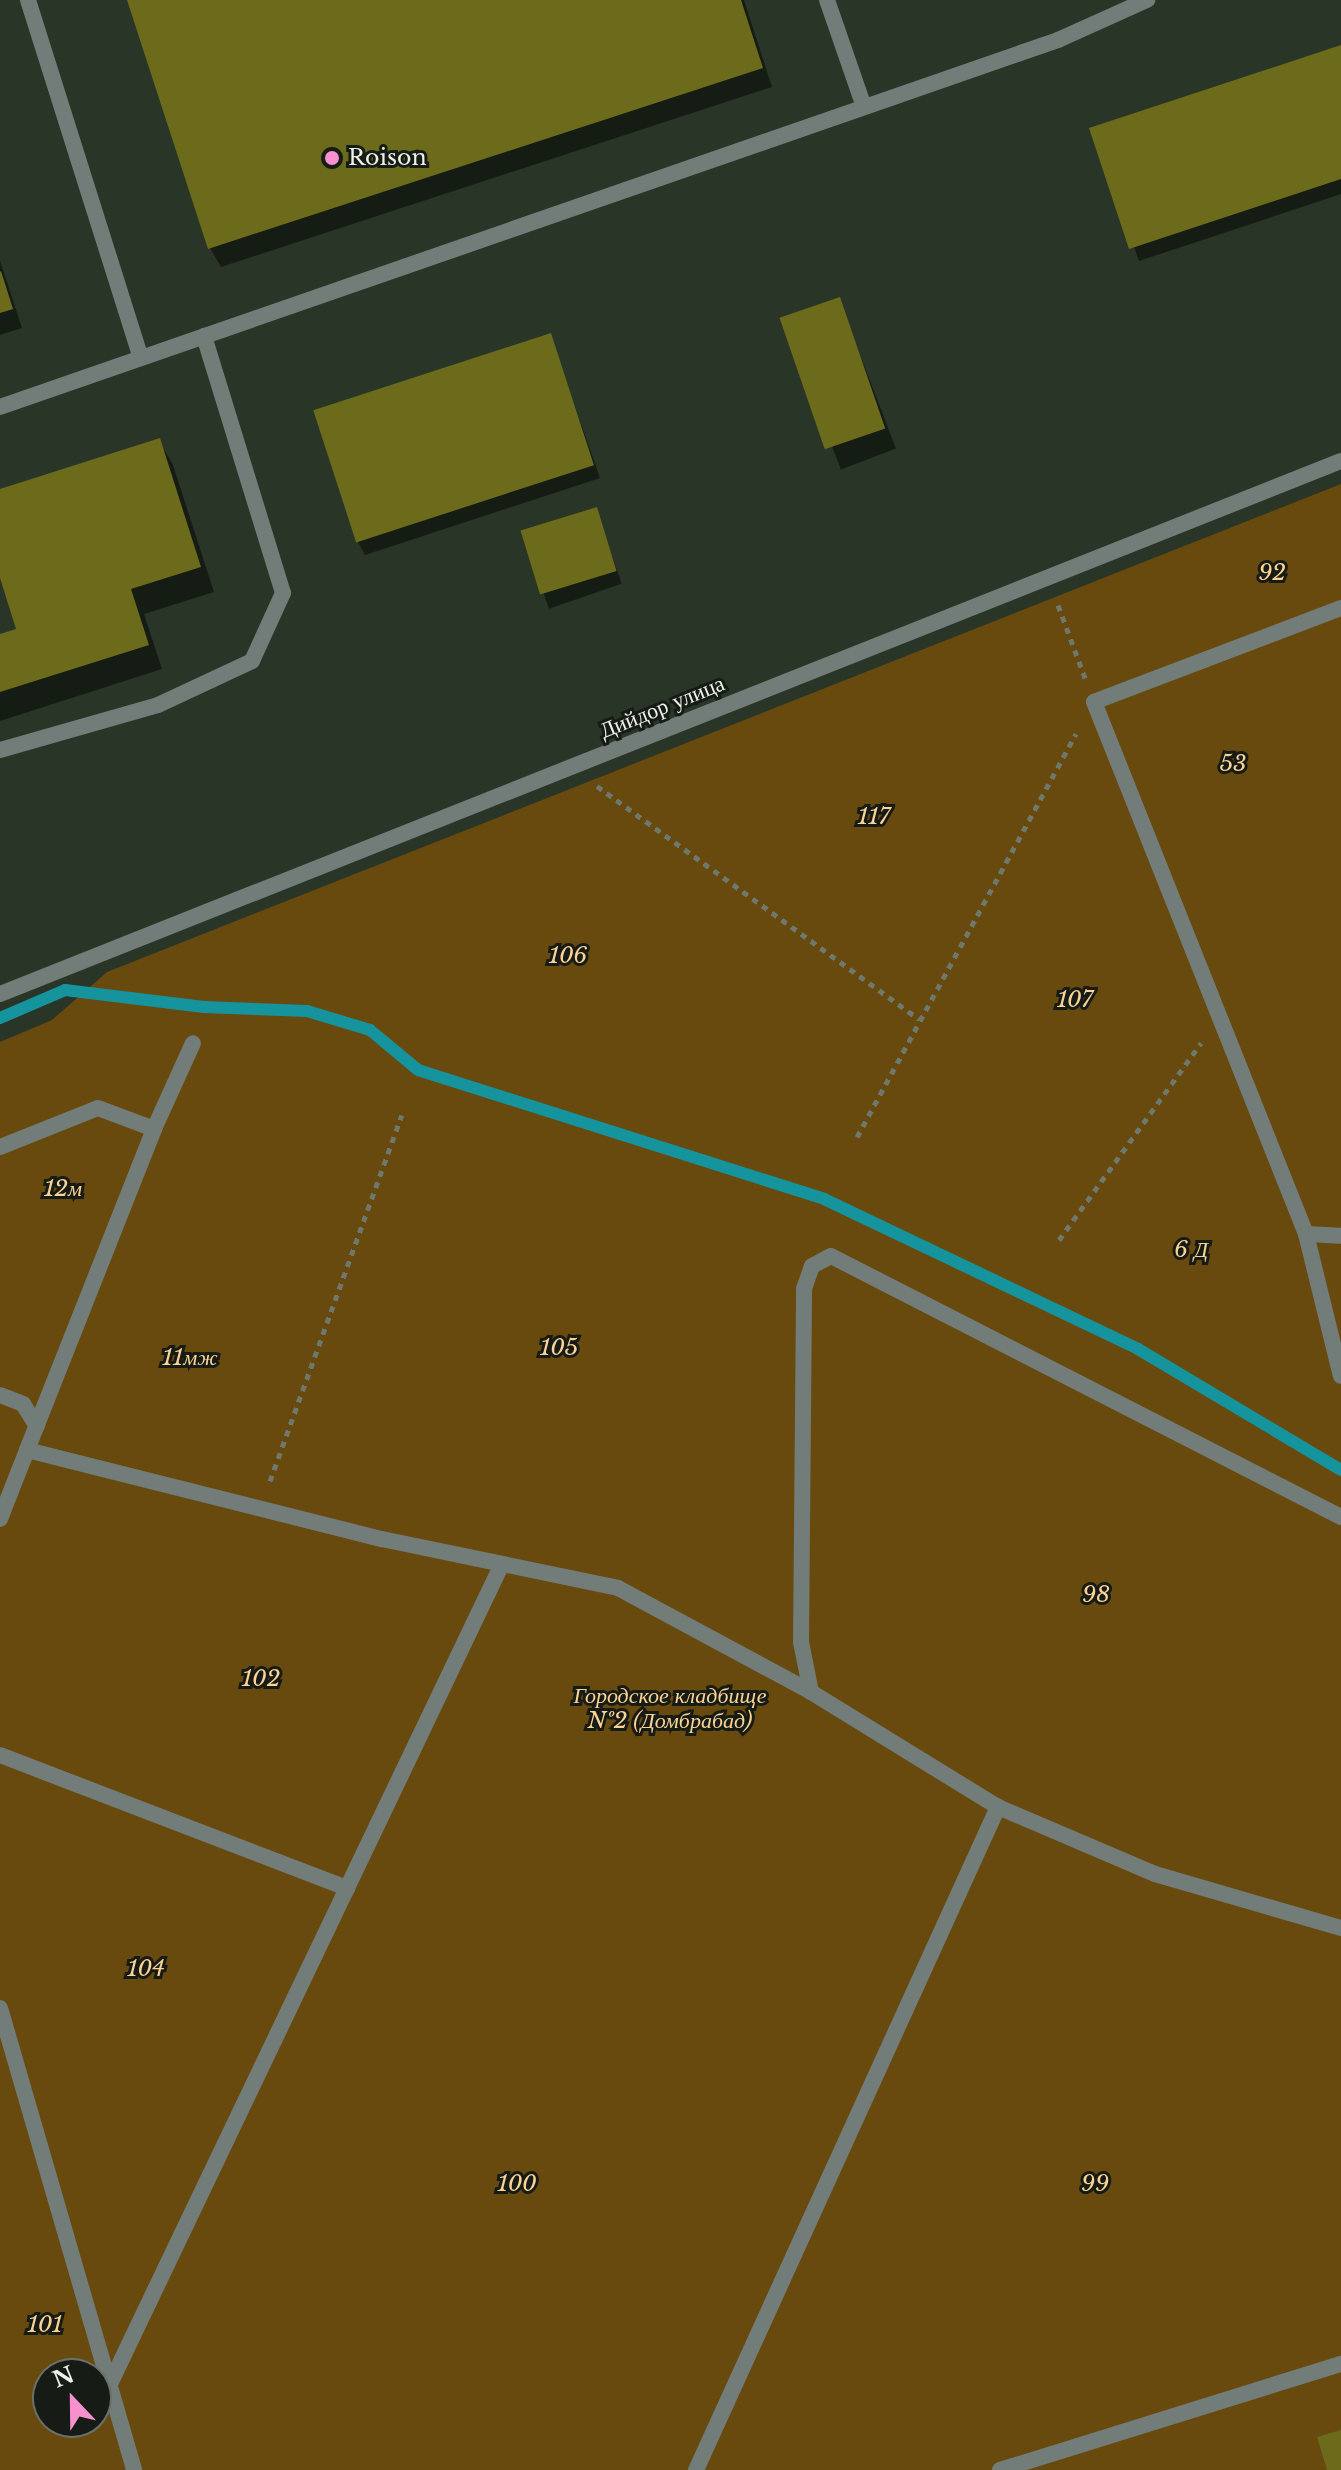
<!DOCTYPE html>
<meta charset="utf-8">
<style>
body{margin:0}
#map{position:relative;width:1341px;height:2470px;overflow:hidden;background:#293527;font-family:"Libre Baskerville",serif}
div>[style]{position:absolute}
.green>*{inset:0;background:#68490e}
.shadow>*{inset:0;background:#0007;transform-origin:0 0}
.stream>*{height:12px;margin:-6px;padding:0 6px;transform-origin:6px;border-radius:6px;background:#16949d}
.building>*{inset:0;background:#6c6b1b;transform-origin:0 0}
.path>*{height:5px;margin-top:-2.5px;transform-origin:0;background:repeating-linear-gradient(90deg,#6e786c 0 6px,transparent 0 12px)}
.lane>*{height:16px;margin:-8px;padding:0 8px;transform-origin:8px;border-radius:8px;background:#727c79}
.street>*{height:16px;margin:-8px;padding:0 8px;transform-origin:8px;border-radius:8px;background:#727c79}
.dots>*{width:22px;height:22px;translate:-50% -50%;box-sizing:border-box;border:4px solid #161b15;border-radius:50%}
span{translate:-50% -50%;white-space:nowrap;text-align:center;line-height:1.15;-webkit-text-stroke:6px #161b15;paint-order:stroke}
.poi-label{font-size:22px;color:#ebf2e9}
.left{translate:0 -50%;text-align:left}
.park-label{font-size:22px;color:#fcd394;font-style:italic}
.street-label{font-size:22px;color:#ebf2e9}
.north{position:absolute;left:32px;top:2358px;width:80px;height:80px;box-sizing:border-box;background:#161b15;border:2px solid #6b716a;border-radius:50%;rotate:338deg;font-size:22px;font-weight:700;line-height:32px;text-align:center;color:#ebf2e9}
.north::after{content:'';display:block;margin:auto;width:28px;height:36px;background:#f790ce;clip-path:polygon(50% 0,100% 100%,50% 72%,0 100%)}
</style>
<div id="map">
<div class="green">
<i style="clip-path:polygon(evenodd,1341px 484px,1341px 2470px,0 2470px,0 1042px,52px 1020px,107px 972px,1341px 484px,48px 2374px,96px 2374px,96px 2422px,48px 2422px,48px 2374px)"></i>
</div>
<div class="shadow">
<i style="clip-path:polygon(129px 0,744px 0,772px 87px,221px 267px,210px 248px)"></i>
<i style="clip-path:polygon(1341px 47px,1341px 194px,1139px 261px,1092px 129px)"></i>
<i style="clip-path:polygon(0 261px,22px 328px,0 335px)"></i>
<i style="left:839px;top:300px;width:159px;height:59px;rotate:69deg"></i>
<i style="clip-path:polygon(550px 335px,600px 478px,365px 555px,358px 542px)"></i>
<i style="clip-path:polygon(159px 441px,173px 465px,214px 592px,144px 614px,162px 669px,0 721px,0 636px,19px 630px,0 572px,0 491px)"></i>
<i style="left:596px;top:509px;width:79px;height:77px;rotate:71deg"></i>
</div>
<div class="stream">
<i style="left:0;top:1018px;width:71px;rotate:-23.3deg"></i>
<i style="left:65px;top:990px;width:140px;rotate:7deg"></i>
<i style="left:204px;top:1007px;width:103px;rotate:2.2deg"></i>
<i style="left:307px;top:1011px;width:66px;rotate:16.8deg"></i>
<i style="left:370px;top:1030px;width:62px;rotate:39.8deg"></i>
<i style="left:418px;top:1070px;width:426px;rotate:17.6deg"></i>
<i style="left:824px;top:1199px;width:348px;rotate:25.5deg"></i>
<i style="left:1138px;top:1349px;width:236px;rotate:30.8deg"></i>
</div>
<div class="building">
<i style="clip-path:polygon(127px 0,741px 0,763px 68px,208px 249px)"></i>
<i style="clip-path:polygon(1341px 45px,1341px 179px,1129px 249px,1089px 128px)"></i>
<i style="clip-path:polygon(1px 271px,13px 309px,0 313px,0 272px)"></i>
<i style="left:840px;top:297px;width:139px;height:64px;rotate:71deg"></i>
<i style="left:551px;top:333px;width:139px;height:250px;rotate:72deg"></i>
<i style="clip-path:polygon(160px 438px,201px 567px,131px 589px,149px 645px,0 692px,0 634px,16px 629px,0 578px,0 489px)"></i>
<i style="left:597px;top:507px;width:67px;height:80px;rotate:73deg"></i>
<i style="clip-path:polygon(1341px 2430px,1341px 2470px,1327px 2470px,1317px 2437px)"></i>
</div>
<div class="path">
<i style="left:1058px;top:605px;width:78px;rotate:69.7deg"></i>
<i style="left:597px;top:786px;width:397px;rotate:35.9deg"></i>
<i style="left:857px;top:1137px;width:459px;rotate:-61.5deg"></i>
<i style="left:1059px;top:1240px;width:243px;rotate:-54.2deg"></i>
<i style="left:270px;top:1481px;width:389px;rotate:-70.2deg"></i>
</div>
<div class="lane">
<i style="left:28px;top:0;width:375px;rotate:72.5deg"></i>
<i style="left:827px;top:0;width:113px;rotate:70.9deg"></i>
<i style="left:0;top:407px;width:1120px;rotate:-19.13deg"></i>
<i style="left:1058px;top:40px;width:98px;rotate:-24.2deg"></i>
<i style="left:0;top:750px;width:164px;rotate:-15.9deg"></i>
<i style="left:158px;top:705px;width:104px;rotate:-25.1deg"></i>
<i style="left:252px;top:661px;width:75px;rotate:-65.5deg"></i>
<i style="left:283px;top:593px;width:269px;rotate:-107.1deg"></i>
<i style="left:0;top:1147px;width:105px;rotate:-21.7deg"></i>
<i style="left:98px;top:1108px;width:60px;rotate:20.6deg"></i>
<i style="left:1306px;top:1234px;width:35px;rotate:3deg"></i>
<i style="left:0;top:1395px;width:25px;rotate:21deg"></i>
<i style="left:23px;top:1404px;width:26px;rotate:58deg"></i>
<i style="left:27px;top:1450px;width:345px;rotate:-68.4deg"></i>
<i style="left:154px;top:1129px;width:94px;rotate:-65.6deg"></i>
<i style="left:811px;top:1692px;width:51px;rotate:-101.3deg"></i>
<i style="left:801px;top:1642px;width:353px;rotate:-89.5deg"></i>
<i style="left:804px;top:1289px;width:24px;rotate:-71deg"></i>
<i style="left:812px;top:1266px;width:21px;rotate:-28deg"></i>
<i style="left:831px;top:1256px;width:573px;rotate:27.1deg"></i>
<i style="left:0;top:1755px;width:372px;rotate:21deg"></i>
<i style="left:0;top:2008px;width:481px;rotate:73.8deg"></i>
<i style="left:109px;top:2386px;width:911px;rotate:-64.45deg"></i>
<i style="left:1000px;top:2470px;width:357px;rotate:-17.3deg"></i>
</div>
<div class="street">
<i style="left:1341px;top:608px;width:264px;rotate:159.2deg"></i>
<i style="left:1094px;top:702px;width:573px;rotate:68.27deg"></i>
<i style="left:1306px;top:1234px;width:146px;rotate:76.2deg"></i>
<i style="left:0;top:994px;width:1443px;rotate:-21.68deg"></i>
<i style="left:0;top:1519px;width:74px;rotate:-68.6deg"></i>
<i style="left:27px;top:1450px;width:366px;rotate:14.1deg"></i>
<i style="left:382px;top:1539px;width:241px;rotate:11.7deg"></i>
<i style="left:618px;top:1588px;width:219px;rotate:28.3deg"></i>
<i style="left:811px;top:1692px;width:220px;rotate:31.6deg"></i>
<i style="left:998px;top:1807px;width:171px;rotate:23.1deg"></i>
<i style="left:1155px;top:1874px;width:194px;rotate:16.2deg"></i>
<i style="left:696px;top:2470px;width:729px;rotate:-65.51deg"></i>
</div>
<div class="dots">
<i style="left:332px;top:158px;background:#f790ce"></i>
</div>
<div class="poi-label">
<span class="left" style="left:348px;top:158px">Roison</span>
</div>
<div class="park-label">
<span style="left:1272px;top:573px">92</span>
<span style="left:1233px;top:764px">53</span>
<span style="left:874px;top:817px">117</span>
<span style="left:568px;top:956px">106</span>
<span style="left:1075px;top:1000px">107</span>
<span style="left:63px;top:1189px">12м</span>
<span style="left:1191px;top:1250px">6 Д</span>
<span style="left:559px;top:1348px">105</span>
<span style="left:190px;top:1358px">11мж</span>
<span style="left:1096px;top:1595px">98</span>
<span style="left:261px;top:1679px">102</span>
<span style="left:670px;top:1708px">Городское кладбище<br>№2 (Домбрабад)</span>
<span style="left:146px;top:1969px">104</span>
<span style="left:517px;top:2184px">100</span>
<span style="left:1095px;top:2184px">99</span>
<span style="left:45px;top:2325px">101</span>
</div>
<div class="street-label">
<span style="left:662px;top:707px;rotate:-22deg">Дийдор улица</span>
</div>
<div class="north">N</div>
</div>
